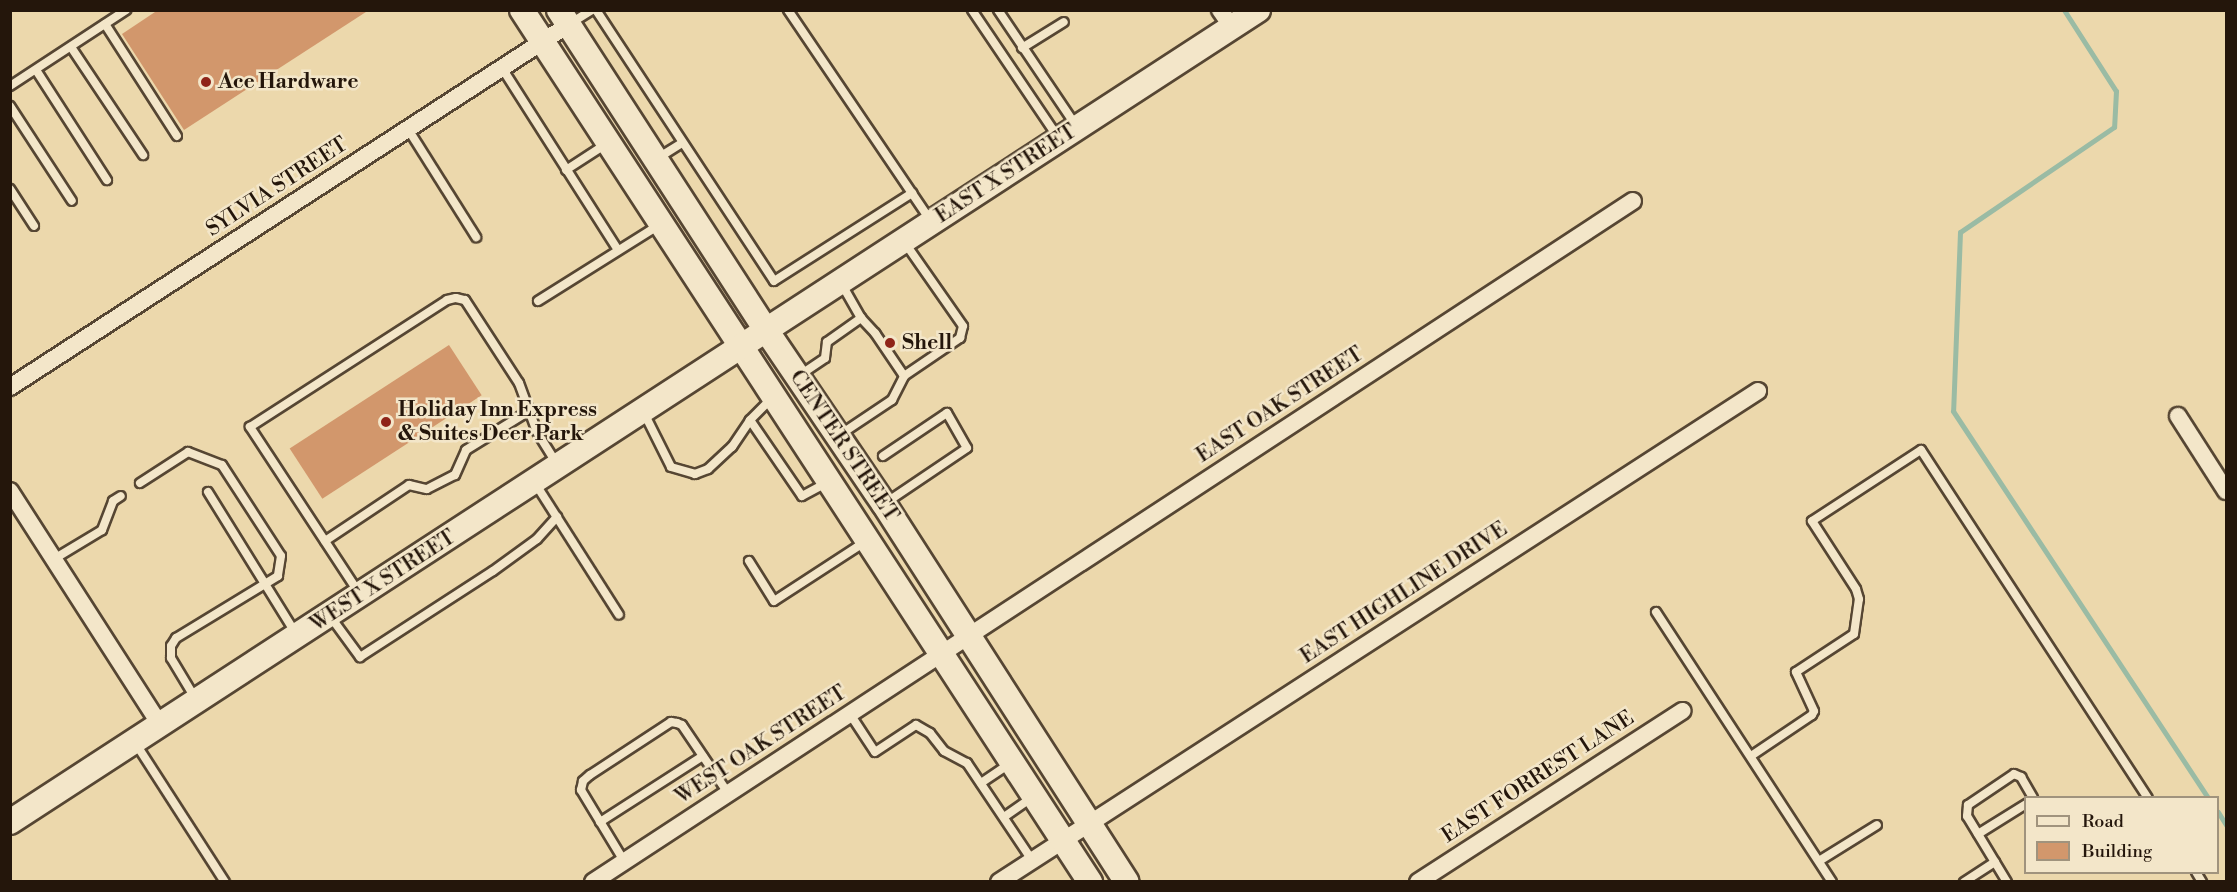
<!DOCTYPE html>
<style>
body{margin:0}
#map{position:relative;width:2237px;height:892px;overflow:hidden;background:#ecd8ac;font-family:"Libre Bodoni",serif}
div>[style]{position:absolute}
.stream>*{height:5px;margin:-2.5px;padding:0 2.5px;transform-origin:2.5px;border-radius:2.5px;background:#9abba4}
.building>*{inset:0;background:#d2976c;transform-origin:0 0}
.roads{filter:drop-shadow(2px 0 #564633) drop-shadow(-2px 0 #564633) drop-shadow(0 2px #564633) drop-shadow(0 -2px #564633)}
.lane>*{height:8px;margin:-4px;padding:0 4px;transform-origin:4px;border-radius:4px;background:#f3e6c9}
.street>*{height:16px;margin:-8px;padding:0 8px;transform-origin:8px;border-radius:8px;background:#f3e6c9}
.secondary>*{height:24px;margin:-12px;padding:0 12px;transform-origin:12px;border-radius:12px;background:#f3e6c9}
.dots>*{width:16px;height:16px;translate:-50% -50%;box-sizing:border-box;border:3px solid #f3e6c9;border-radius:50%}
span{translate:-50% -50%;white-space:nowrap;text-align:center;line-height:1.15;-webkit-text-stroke:5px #f3e6c9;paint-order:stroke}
.poi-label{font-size:21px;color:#24160b;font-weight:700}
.left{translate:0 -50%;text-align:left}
.street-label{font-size:21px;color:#24160b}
.frame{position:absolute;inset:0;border:12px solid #24160b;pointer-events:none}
.legend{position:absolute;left:2024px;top:796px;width:195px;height:78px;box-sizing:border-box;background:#f3e6c9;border:2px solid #a0937d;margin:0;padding:8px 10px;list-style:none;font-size:18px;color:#24160b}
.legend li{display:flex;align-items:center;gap:12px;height:30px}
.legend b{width:30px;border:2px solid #a0937d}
</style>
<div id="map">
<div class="stream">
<i style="left:2064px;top:10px;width:96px;rotate:57.3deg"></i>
<i style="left:2116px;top:91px;width:36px;rotate:93deg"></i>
<i style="left:2114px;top:127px;width:186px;rotate:145.7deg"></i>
<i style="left:1960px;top:232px;width:179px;rotate:92.2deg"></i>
<i style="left:1953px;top:411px;width:463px;rotate:56.6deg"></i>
<i style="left:2218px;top:812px;width:15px;rotate:58deg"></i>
</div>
<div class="building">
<i style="clip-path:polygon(158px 10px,369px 10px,184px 130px,122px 34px)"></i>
<i style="left:449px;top:345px;width:60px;height:190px;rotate:57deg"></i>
</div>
<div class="roads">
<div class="lane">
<i style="left:596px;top:10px;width:324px;rotate:56.7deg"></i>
<i style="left:774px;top:281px;width:164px;rotate:-32.5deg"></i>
<i style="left:788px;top:10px;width:255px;rotate:55.9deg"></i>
<i style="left:972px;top:10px;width:156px;rotate:56deg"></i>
<i style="left:998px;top:10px;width:141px;rotate:56deg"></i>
<i style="left:571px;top:23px;width:25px;rotate:-32deg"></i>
<i style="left:105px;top:24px;width:133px;rotate:57.3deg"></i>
<i style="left:71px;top:47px;width:130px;rotate:56.3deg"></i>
<i style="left:1022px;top:48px;width:49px;rotate:-31.8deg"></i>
<i style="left:502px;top:68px;width:216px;rotate:57.5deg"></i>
<i style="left:36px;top:70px;width:131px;rotate:57.2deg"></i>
<i style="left:10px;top:86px;width:139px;rotate:-33.2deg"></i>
<i style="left:10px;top:106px;width:113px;rotate:56.9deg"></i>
<i style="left:408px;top:129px;width:128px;rotate:57.8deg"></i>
<i style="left:658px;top:158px;width:28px;rotate:-32deg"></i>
<i style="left:566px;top:170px;width:48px;rotate:-33deg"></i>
<i style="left:10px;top:189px;width:44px;rotate:57deg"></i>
<i style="left:538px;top:301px;width:143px;rotate:-32.1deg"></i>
<i style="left:861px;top:318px;width:21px;rotate:47deg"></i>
<i style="left:875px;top:333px;width:52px;rotate:56deg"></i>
<i style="left:800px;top:375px;width:30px;rotate:-34deg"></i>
<i style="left:825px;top:358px;width:16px;rotate:-83deg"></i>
<i style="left:827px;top:342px;width:42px;rotate:-35.2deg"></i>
<i style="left:861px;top:318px;width:40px;rotate:-119.7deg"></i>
<i style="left:771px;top:399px;width:30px;rotate:135deg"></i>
<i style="left:750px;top:420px;width:92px;rotate:55.6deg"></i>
<i style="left:802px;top:496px;width:27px;rotate:-28deg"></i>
<i style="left:644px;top:413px;width:60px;rotate:63.4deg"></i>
<i style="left:671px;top:467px;width:25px;rotate:16deg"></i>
<i style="left:695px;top:474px;width:14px;rotate:-21deg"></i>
<i style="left:708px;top:469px;width:33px;rotate:-43deg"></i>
<i style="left:732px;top:447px;width:32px;rotate:-56deg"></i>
<i style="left:838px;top:436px;width:65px;rotate:-33.7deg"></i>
<i style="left:892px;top:400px;width:27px;rotate:-63deg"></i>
<i style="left:904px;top:376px;width:68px;rotate:-34.2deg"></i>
<i style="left:960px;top:338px;width:12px;rotate:-76deg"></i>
<i style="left:963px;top:326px;width:101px;rotate:-124.9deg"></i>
<i style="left:883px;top:456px;width:77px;rotate:-33.9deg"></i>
<i style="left:947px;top:413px;width:40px;rotate:60.3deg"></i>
<i style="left:967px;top:448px;width:97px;rotate:146deg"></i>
<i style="left:140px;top:483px;width:57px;rotate:-32.9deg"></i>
<i style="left:188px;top:452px;width:36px;rotate:21deg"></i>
<i style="left:222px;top:465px;width:108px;rotate:57deg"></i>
<i style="left:281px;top:556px;width:20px;rotate:99deg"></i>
<i style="left:278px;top:576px;width:119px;rotate:148.7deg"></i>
<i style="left:176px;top:638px;width:9px;rotate:122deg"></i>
<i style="left:171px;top:646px;width:12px;rotate:90deg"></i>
<i style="left:171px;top:658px;width:47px;rotate:59deg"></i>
<i style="left:535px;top:483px;width:156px;rotate:57.5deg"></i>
<i style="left:208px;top:492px;width:167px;rotate:58.2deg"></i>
<i style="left:325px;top:541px;width:101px;rotate:-33.7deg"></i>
<i style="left:409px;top:485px;width:18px;rotate:13deg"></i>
<i style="left:427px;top:489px;width:31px;rotate:-27deg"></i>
<i style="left:455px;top:475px;width:27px;rotate:-66deg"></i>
<i style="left:466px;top:450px;width:74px;rotate:-31.8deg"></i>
<i style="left:54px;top:559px;width:56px;rotate:-31.1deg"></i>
<i style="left:102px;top:530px;width:31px;rotate:-69deg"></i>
<i style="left:113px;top:501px;width:9px;rotate:-32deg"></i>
<i style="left:749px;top:561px;width:47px;rotate:58deg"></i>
<i style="left:774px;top:601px;width:108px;rotate:-33deg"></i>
<i style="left:359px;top:593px;width:199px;rotate:-123.3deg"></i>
<i style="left:250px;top:427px;width:234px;rotate:-32.8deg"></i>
<i style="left:447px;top:300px;width:9px;rotate:-13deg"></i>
<i style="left:456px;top:298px;width:9px;rotate:13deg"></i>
<i style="left:465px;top:300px;width:99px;rotate:57deg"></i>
<i style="left:519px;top:383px;width:52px;rotate:69.8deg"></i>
<i style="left:537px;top:432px;width:36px;rotate:58deg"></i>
<i style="left:1656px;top:612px;width:322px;rotate:56.9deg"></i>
<i style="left:330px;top:616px;width:51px;rotate:53.8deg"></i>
<i style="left:360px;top:657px;width:158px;rotate:-32.9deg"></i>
<i style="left:493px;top:571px;width:54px;rotate:-36deg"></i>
<i style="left:537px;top:539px;width:30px;rotate:-48deg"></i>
<i style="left:850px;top:714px;width:45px;rotate:56.7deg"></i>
<i style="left:875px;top:752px;width:49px;rotate:-33.4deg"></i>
<i style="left:916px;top:725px;width:16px;rotate:30deg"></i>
<i style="left:930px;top:733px;width:23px;rotate:52deg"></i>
<i style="left:944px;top:751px;width:26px;rotate:28deg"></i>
<i style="left:967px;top:763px;width:117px;rotate:56.2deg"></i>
<i style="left:136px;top:744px;width:164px;rotate:57.2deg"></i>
<i style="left:1751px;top:756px;width:73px;rotate:-33.9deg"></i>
<i style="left:1812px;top:715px;width:4px;rotate:-63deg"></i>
<i style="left:1814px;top:711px;width:43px;rotate:-114.8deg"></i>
<i style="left:1796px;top:672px;width:69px;rotate:-33.2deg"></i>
<i style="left:1854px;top:634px;width:35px;rotate:-82deg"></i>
<i style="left:1859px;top:599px;width:10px;rotate:-107deg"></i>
<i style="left:1856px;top:589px;width:81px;rotate:-122.9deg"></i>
<i style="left:1812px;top:521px;width:130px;rotate:-33.1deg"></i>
<i style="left:1921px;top:450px;width:415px;rotate:56.9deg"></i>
<i style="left:981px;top:783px;width:36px;rotate:-34deg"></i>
<i style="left:1004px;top:817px;width:35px;rotate:-35deg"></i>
<i style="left:600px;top:822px;width:122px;rotate:-32.7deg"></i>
<i style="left:1978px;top:834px;width:57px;rotate:-32deg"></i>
<i style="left:624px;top:861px;width:83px;rotate:-121.2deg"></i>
<i style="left:581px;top:790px;width:9px;rotate:-77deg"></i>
<i style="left:583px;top:781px;width:9px;rotate:-41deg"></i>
<i style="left:590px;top:775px;width:97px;rotate:-33.2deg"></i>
<i style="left:671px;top:722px;width:6px;rotate:9deg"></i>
<i style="left:677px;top:723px;width:5px;rotate:22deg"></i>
<i style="left:682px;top:725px;width:82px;rotate:55.9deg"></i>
<i style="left:1819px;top:861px;width:68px;rotate:-31.8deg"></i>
<i style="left:2196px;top:872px;width:12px;rotate:59deg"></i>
<i style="left:1964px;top:882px;width:37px;rotate:-33deg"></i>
<i style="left:2007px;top:882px;width:77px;rotate:-121.2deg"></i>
<i style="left:1967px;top:816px;width:11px;rotate:-85deg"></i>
<i style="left:1968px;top:805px;width:55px;rotate:-34deg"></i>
<i style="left:2014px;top:774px;width:8px;rotate:23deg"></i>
<i style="left:2021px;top:777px;width:24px;rotate:60deg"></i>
</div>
<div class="street">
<i style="left:1220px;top:10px;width:21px;rotate:55deg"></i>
<i style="left:10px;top:387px;width:665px;rotate:-32.97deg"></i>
<i style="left:2178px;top:416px;width:89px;rotate:57.4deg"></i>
<i style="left:10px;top:491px;width:279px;rotate:57.3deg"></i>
<i style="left:593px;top:882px;width:1243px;rotate:-33.22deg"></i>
<i style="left:999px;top:882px;width:904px;rotate:-32.9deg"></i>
<i style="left:1418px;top:882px;width:315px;rotate:-32.9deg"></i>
</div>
<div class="secondary">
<i style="left:522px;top:10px;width:1041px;rotate:56.92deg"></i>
<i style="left:559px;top:10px;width:381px;rotate:57.1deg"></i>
<i style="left:766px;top:330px;width:210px;rotate:55.9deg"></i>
<i style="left:884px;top:504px;width:449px;rotate:57.3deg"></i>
<i style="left:10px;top:822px;width:1489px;rotate:-33.05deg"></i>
</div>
</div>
<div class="dots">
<i style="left:206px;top:82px;background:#8f2418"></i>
<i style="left:890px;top:343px;background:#8f2418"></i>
<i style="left:386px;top:422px;background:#8f2418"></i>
</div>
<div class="poi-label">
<span class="left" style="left:218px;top:82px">Ace Hardware</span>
<span class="left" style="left:902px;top:343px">Shell</span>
<span class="left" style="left:398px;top:422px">Holiday Inn Express<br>&amp; Suites Deer Park</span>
</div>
<div class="street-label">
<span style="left:1006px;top:174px;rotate:-33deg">EAST X STREET</span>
<span style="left:277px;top:187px;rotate:-33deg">SYLVIA STREET</span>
<span style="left:1280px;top:405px;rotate:-33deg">EAST OAK STREET</span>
<span style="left:844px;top:446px;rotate:56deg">CENTER STREET</span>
<span style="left:383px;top:581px;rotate:-33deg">WEST X STREET</span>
<span style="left:1404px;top:593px;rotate:-33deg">EAST HIGHLINE DRIVE</span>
<span style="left:761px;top:745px;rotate:-33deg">WEST OAK STREET</span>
<span style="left:1538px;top:777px;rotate:-33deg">EAST FORREST LANE</span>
</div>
<div class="frame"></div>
<ul class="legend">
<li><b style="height:8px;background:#f3e6c9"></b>Road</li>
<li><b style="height:16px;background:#d2976c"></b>Building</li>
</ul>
</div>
